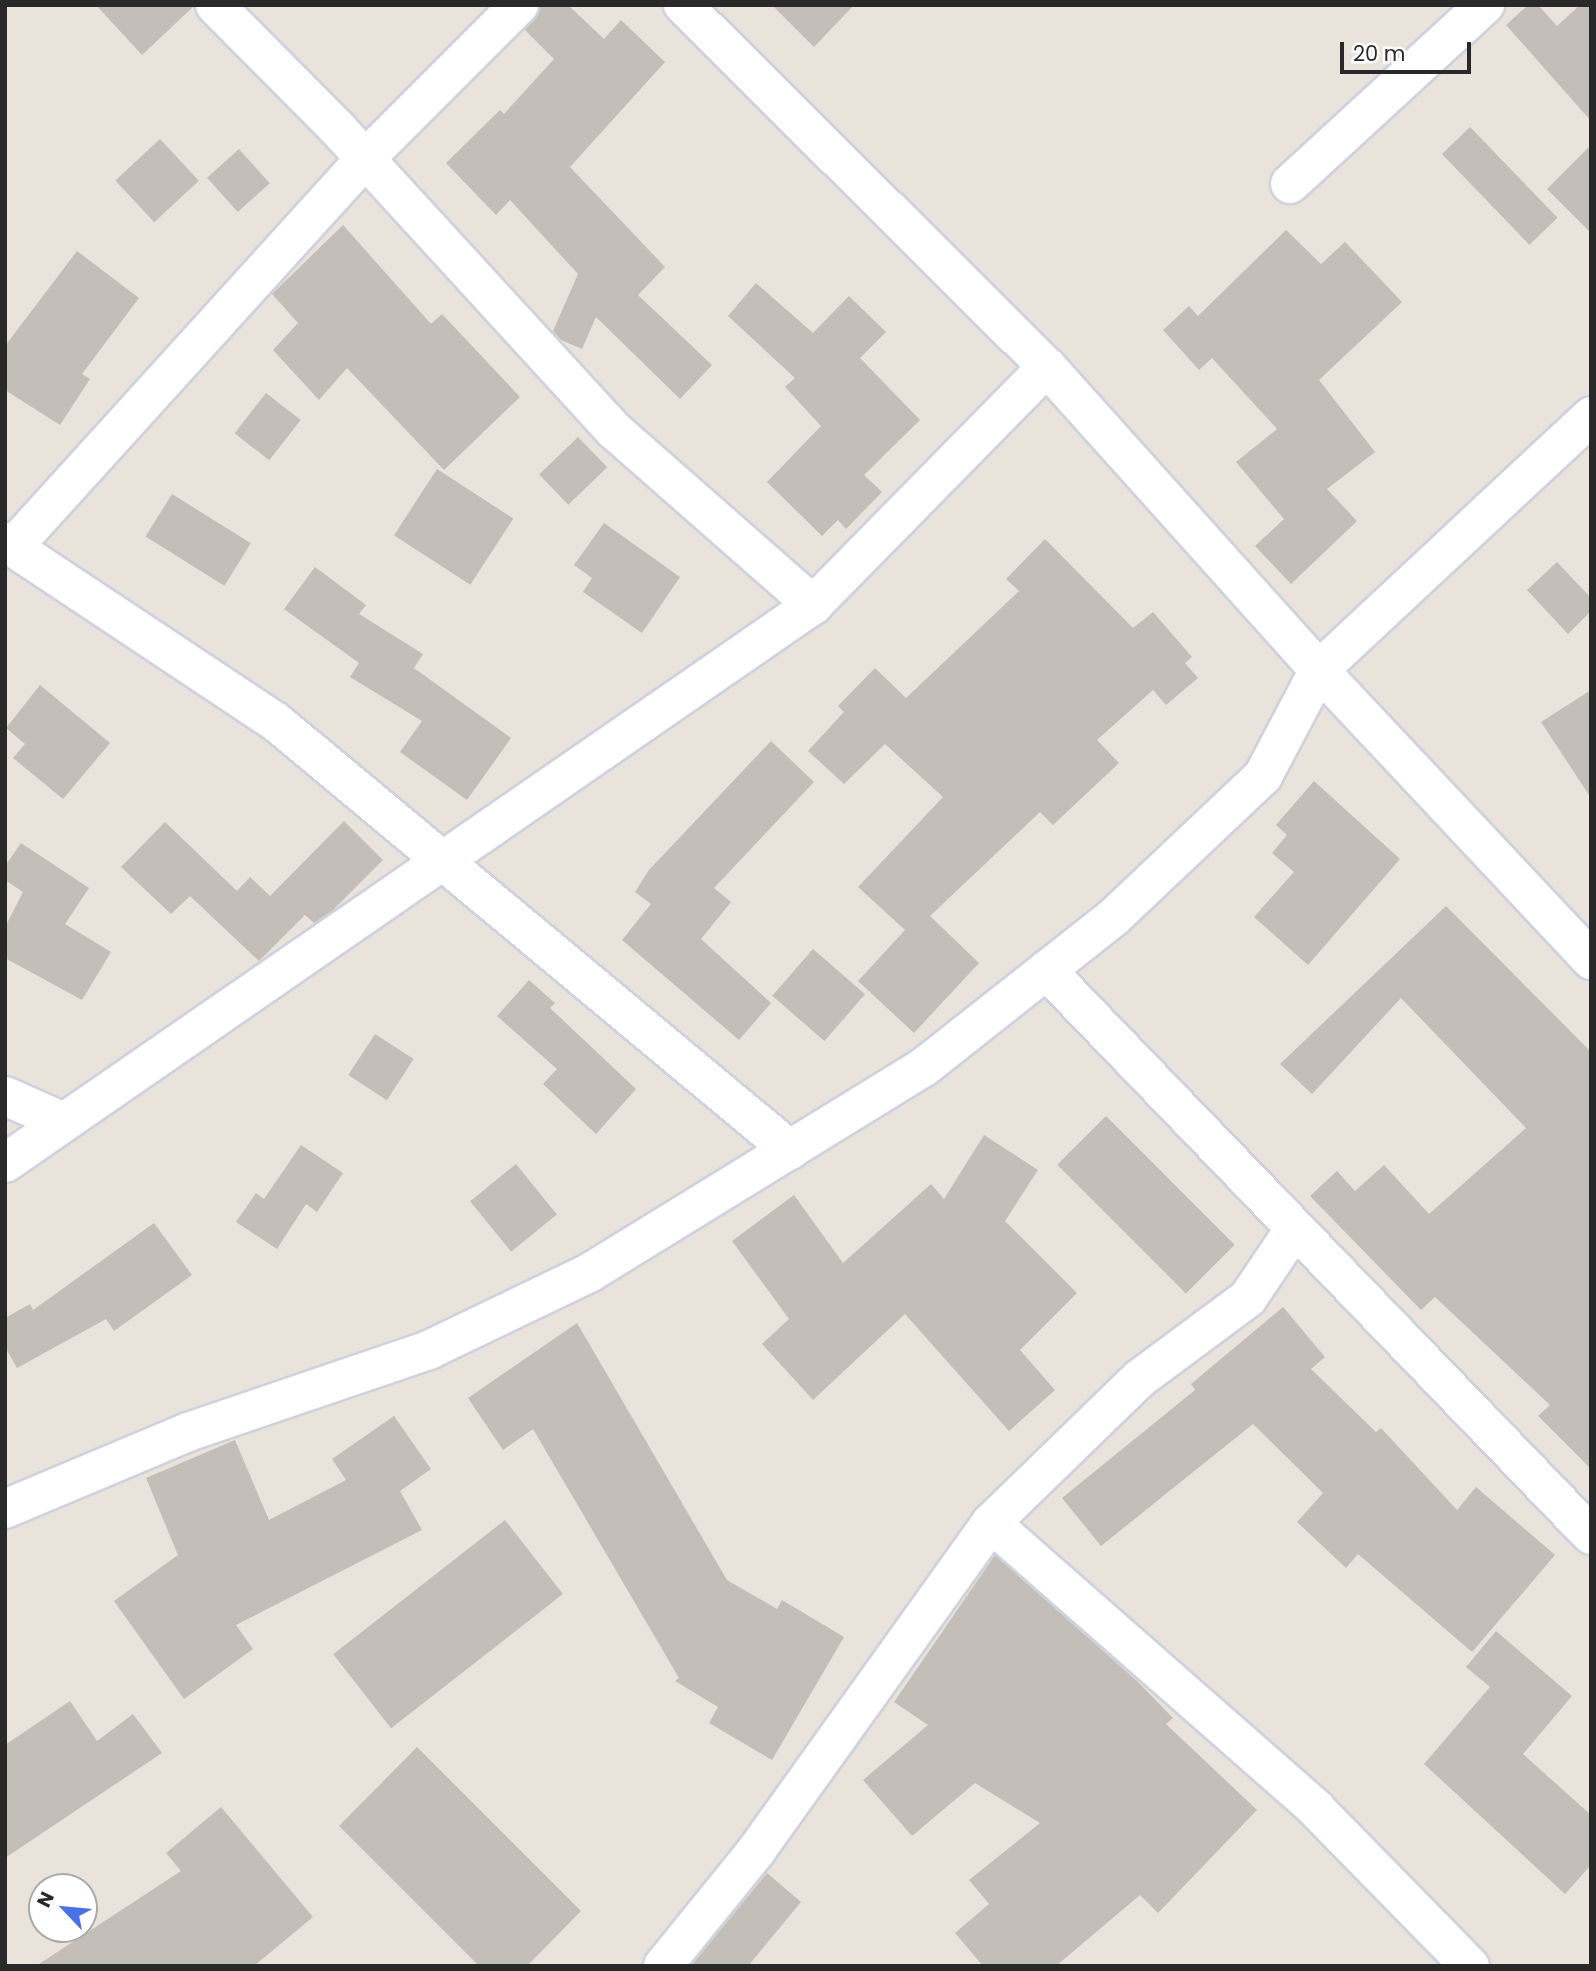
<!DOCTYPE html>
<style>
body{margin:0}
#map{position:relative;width:1596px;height:1971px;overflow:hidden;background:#eae3dc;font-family:Poppins,sans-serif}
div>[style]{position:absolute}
.building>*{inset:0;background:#c3beb7;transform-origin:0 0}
.roads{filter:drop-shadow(2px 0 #ced2dd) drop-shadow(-2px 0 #ced2dd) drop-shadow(0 2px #ced2dd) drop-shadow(0 -2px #ced2dd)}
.minor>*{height:38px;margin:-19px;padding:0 19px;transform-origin:19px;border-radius:19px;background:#fff}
span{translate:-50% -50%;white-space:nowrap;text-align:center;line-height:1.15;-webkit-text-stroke:7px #fff;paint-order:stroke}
.frame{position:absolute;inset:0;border:7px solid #292929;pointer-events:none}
.north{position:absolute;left:28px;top:1873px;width:70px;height:70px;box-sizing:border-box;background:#fff;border:2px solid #a9a9a9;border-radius:50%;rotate:296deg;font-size:19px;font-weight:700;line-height:28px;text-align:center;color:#292929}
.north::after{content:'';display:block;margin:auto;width:24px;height:32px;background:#4971ea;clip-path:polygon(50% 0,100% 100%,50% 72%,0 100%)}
.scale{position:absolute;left:1340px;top:42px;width:131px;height:32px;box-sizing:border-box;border:4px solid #292929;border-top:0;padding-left:9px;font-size:21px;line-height:24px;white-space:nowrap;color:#292929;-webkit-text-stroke:5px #fff;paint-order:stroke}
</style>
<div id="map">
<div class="building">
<i style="clip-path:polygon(96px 5px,194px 5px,194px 6px,142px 55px)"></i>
<i style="clip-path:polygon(540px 5px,568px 5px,604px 39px,621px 20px,665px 62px,570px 167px,665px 267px,638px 295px,712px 365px,680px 399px,596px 317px,582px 349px,561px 340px,553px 331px,578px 274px,510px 200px,496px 215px,446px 163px,500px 110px,504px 114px,554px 59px,525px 30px)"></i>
<i style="clip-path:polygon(772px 5px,854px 5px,814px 47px)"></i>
<i style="clip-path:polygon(1528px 5px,1538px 5px,1557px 26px,1580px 5px,1591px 5px,1591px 121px,1506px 25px)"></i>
<i style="left:1470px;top:127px;width:126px;height:39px;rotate:46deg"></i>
<i style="left:160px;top:139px;width:57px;height:61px;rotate:47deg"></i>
<i style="clip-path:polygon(1591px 145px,1591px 233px,1547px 189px)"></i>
<i style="left:239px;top:149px;width:46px;height:43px;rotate:48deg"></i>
<i style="clip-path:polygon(343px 225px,431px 324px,442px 314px,520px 397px,444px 470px,347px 368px,319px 400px,273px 350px,298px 323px,272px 294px)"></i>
<i style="clip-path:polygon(1286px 230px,1321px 264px,1345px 242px,1402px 302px,1319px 380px,1375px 452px,1327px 489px,1357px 521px,1291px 584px,1255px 546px,1284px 519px,1236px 462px,1277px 429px,1212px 358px,1199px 370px,1163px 330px,1189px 306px,1198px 316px)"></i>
<i style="clip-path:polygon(77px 251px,139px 298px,82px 374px,90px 379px,60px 425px,5px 390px,5px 346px)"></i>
<i style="clip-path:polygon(756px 283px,813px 333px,849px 296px,886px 332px,860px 358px,920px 420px,864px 475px,882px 492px,846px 529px,838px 520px,822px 536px,767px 482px,821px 426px,785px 387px,795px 378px,728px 316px)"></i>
<i style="left:266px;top:393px;width:44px;height:51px;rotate:38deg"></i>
<i style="left:578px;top:437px;width:42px;height:54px;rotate:46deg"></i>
<i style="left:437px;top:469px;width:91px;height:79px;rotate:33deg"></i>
<i style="left:172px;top:494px;width:93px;height:50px;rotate:32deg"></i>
<i style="clip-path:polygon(604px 523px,680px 577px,642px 633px,583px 592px,592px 578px,574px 565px)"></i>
<i style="clip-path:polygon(1045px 539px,1133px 628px,1153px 612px,1192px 657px,1185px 663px,1198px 678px,1166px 705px,1153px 690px,1097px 740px,1119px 763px,1053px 825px,1040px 812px,930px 916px,979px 963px,914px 1033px,858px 981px,905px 930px,858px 887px,943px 797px,885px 744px,844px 784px,808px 751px,844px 712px,838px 706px,875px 668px,906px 698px,1019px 591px,1006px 579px)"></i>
<i style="clip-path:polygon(1557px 562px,1591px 598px,1591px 611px,1568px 634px,1527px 590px)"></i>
<i style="clip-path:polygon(315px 567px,366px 605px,359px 614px,423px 654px,414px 668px,511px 738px,467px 800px,400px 752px,422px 721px,350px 677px,359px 663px,284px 609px)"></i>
<i style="clip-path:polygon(40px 685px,110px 743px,63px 799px,13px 758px,25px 744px,6px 728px)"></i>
<i style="clip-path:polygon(1591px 690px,1591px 798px,1541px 722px)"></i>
<i style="clip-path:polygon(771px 741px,814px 782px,714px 888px,731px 902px,701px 939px,771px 1003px,739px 1040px,622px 940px,651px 904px,635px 892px,649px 870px)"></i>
<i style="clip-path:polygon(1314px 781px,1400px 859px,1308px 965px,1254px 917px,1294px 872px,1272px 853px,1287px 835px,1276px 825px)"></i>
<i style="clip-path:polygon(344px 821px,383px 860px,332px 911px,314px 923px,305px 915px,259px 961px,190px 896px,171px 914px,121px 867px,165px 822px,237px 891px,250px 877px,270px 896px)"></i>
<i style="clip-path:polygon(21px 843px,89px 888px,65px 924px,111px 952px,82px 1000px,5px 958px,5px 927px,23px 892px,5px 880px,5px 866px)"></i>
<i style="clip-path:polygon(1446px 906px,1591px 1052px,1591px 1469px,1538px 1416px,1550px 1405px,1435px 1297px,1421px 1310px,1310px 1196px,1337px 1171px,1355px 1191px,1384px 1165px,1429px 1214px,1526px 1128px,1401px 998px,1312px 1094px,1280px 1064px)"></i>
<i style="left:813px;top:949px;width:69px;height:62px;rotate:41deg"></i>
<i style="clip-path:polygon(529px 980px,555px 1003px,550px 1008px,636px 1089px,596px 1134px,543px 1084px,557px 1069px,497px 1016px)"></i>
<i style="left:375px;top:1034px;width:46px;height:49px;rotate:33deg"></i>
<i style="left:1106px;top:1116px;width:182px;height:69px;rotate:45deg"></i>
<i style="clip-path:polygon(984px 1135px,1038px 1170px,1005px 1221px,1077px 1293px,1020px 1350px,1055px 1390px,1009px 1431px,905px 1314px,813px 1400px,762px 1344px,789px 1319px,732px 1241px,794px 1195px,843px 1263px,931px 1184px,944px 1199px)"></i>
<i style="clip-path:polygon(301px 1145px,343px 1173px,317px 1212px,306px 1204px,277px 1249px,236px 1222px,256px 1193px,264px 1199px)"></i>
<i style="left:516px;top:1164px;width:65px;height:59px;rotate:51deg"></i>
<i style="clip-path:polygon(154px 1223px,192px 1275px,114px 1331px,106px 1319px,17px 1368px,5px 1347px,5px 1318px,30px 1304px,33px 1310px)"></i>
<i style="clip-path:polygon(1283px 1307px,1325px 1357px,1311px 1369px,1376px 1432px,1381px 1428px,1457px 1510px,1476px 1487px,1555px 1555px,1472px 1652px,1358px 1554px,1346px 1568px,1297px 1522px,1323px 1493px,1253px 1424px,1101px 1546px,1062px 1498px,1195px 1390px,1191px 1384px)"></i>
<i style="clip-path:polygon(577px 1323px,727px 1580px,777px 1609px,782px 1600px,844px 1637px,772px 1760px,709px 1723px,718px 1707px,675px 1681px,679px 1678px,533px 1429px,503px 1450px,468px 1398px)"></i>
<i style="clip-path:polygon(394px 1416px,431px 1469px,400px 1491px,422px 1530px,236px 1625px,253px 1649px,184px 1699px,114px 1601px,178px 1555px,146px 1478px,235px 1440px,269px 1520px,346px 1480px,332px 1459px)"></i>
<i style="left:505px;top:1520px;width:94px;height:218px;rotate:52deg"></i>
<i style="clip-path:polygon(995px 1555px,1137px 1681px,1173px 1718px,1166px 1724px,1257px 1810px,1158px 1913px,1140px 1895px,1056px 1966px,983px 1966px,955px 1933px,989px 1904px,969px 1880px,1040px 1823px,975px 1783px,912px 1836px,863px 1780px,928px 1725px,894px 1702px)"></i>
<i style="clip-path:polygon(1496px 1631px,1572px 1696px,1523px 1754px,1591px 1815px,1591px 1865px,1565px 1894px,1424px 1764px,1490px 1687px,1466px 1667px)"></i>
<i style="clip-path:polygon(70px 1701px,97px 1741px,133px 1714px,162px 1753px,5px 1858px,5px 1745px)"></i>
<i style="clip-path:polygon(417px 1747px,581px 1911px,527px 1966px,479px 1966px,339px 1826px)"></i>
<i style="clip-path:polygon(221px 1807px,313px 1917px,254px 1966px,36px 1966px,181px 1871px,166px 1853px)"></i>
<i style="clip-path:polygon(767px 1873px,801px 1902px,748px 1966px,691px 1966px)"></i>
</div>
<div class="roads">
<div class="minor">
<i style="left:215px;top:5px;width:175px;rotate:45.2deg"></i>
<i style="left:338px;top:129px;width:410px;rotate:47.5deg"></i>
<i style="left:615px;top:431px;width:264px;rotate:41.3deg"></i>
<i style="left:683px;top:5px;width:513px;rotate:44.84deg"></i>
<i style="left:1290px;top:184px;width:265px;rotate:-42.6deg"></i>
<i style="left:5px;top:542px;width:325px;rotate:33.6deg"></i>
<i style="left:276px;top:722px;width:669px;rotate:39.78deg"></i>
<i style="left:13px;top:547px;width:524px;rotate:-47.79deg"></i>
<i style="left:365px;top:159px;width:218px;rotate:-45deg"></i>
<i style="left:1046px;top:970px;width:785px;rotate:46.03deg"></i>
<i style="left:5px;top:1096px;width:64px;rotate:23.8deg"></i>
<i style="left:5px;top:1163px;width:982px;rotate:-34.63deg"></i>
<i style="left:813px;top:605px;width:334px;rotate:-45.5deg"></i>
<i style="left:1047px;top:367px;width:407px;rotate:48.1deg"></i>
<i style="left:1319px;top:670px;width:372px;rotate:-43deg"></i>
<i style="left:5px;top:1509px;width:199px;rotate:-22.8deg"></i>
<i style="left:188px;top:1432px;width:255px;rotate:-18.8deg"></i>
<i style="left:429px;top:1350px;width:178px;rotate:-25.7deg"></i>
<i style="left:589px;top:1273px;width:393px;rotate:-31.6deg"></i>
<i style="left:924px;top:1067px;width:243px;rotate:-38.3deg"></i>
<i style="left:1115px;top:916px;width:204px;rotate:-43.4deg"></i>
<i style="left:1263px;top:776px;width:120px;rotate:-62.2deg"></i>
<i style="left:1319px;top:670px;width:398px;rotate:46.8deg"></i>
<i style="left:991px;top:1523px;width:433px;rotate:41.3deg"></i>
<i style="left:1316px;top:1809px;width:220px;rotate:45.6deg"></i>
<i style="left:663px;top:1966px;width:148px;rotate:-51deg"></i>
<i style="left:756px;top:1851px;width:403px;rotate:-54.4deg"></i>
<i style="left:991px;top:1523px;width:206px;rotate:-44.2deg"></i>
<i style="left:1139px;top:1379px;width:136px;rotate:-36.6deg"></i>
<i style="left:1248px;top:1298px;width:84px;rotate:-56.1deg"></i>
</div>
</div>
<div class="frame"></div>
<div class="north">N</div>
<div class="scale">20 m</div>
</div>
